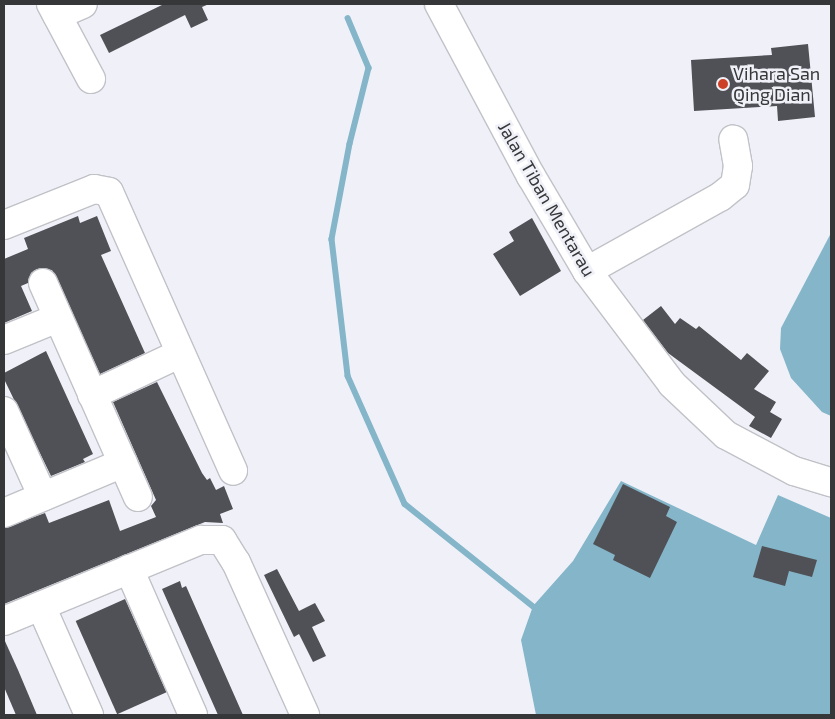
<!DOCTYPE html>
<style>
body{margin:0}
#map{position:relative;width:835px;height:719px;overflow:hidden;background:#f0f1f8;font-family:"Exo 2",sans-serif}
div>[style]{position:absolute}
.water>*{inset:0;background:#84b5c9}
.stream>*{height:5.5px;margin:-2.75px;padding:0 2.75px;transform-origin:2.75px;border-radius:2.75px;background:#84b5c9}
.building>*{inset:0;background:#505156;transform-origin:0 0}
.roads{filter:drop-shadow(1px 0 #c1c2c8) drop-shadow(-1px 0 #c1c2c8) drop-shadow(0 1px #c1c2c8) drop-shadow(0 -1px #c1c2c8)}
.minor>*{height:28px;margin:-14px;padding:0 14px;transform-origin:14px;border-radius:14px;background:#fff}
.dots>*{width:14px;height:14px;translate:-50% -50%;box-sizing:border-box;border:2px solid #f0f1f8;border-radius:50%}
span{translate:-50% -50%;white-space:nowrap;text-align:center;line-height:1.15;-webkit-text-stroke:5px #f0f1f8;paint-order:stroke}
.poi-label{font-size:18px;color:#363739}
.left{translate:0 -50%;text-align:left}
.street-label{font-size:18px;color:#363739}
.frame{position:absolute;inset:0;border:5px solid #363739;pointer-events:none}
</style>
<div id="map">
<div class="water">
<i style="clip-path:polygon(831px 233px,831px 416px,822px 412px,791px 378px,780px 349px,781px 328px)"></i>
<i style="clip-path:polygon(621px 481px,756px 545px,778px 495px,831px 518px,831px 715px,536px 715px,521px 640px,533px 606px,573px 561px)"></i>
</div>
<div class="stream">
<i style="left:348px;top:18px;width:54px;rotate:67.2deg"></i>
<i style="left:369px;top:68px;width:78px;rotate:104deg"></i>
<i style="left:350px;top:144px;width:97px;rotate:100.7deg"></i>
<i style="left:332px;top:239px;width:138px;rotate:83.3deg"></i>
<i style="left:348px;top:376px;width:140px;rotate:66deg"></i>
<i style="left:405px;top:504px;width:164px;rotate:38.6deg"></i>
</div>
<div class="building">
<i style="clip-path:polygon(164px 4px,209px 4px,202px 7px,208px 20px,191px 28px,185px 15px,109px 53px,100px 35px)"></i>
<i style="clip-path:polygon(808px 44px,815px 117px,778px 121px,777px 106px,694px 111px,691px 60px,772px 55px,771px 48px)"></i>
<i style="clip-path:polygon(78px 216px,80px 223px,97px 216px,111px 251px,101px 255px,145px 353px,100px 374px,52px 270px,37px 269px,31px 273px,28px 283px,21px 286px,32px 311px,4px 323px,4px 259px,28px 249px,24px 238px)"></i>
<i style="clip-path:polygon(532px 218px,561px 271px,520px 296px,493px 254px,514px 241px,509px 232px)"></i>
<i style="clip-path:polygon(661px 306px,675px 324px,680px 318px,696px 329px,699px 326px,741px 360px,747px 353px,769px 371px,754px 389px,776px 402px,770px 412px,782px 419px,771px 438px,749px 426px,755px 417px,668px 353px,643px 320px)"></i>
<i style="clip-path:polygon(46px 351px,93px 454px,83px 459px,85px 462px,51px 476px,4px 379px,4px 373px)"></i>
<i style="clip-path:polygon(157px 382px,202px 473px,207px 480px,210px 478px,216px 490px,224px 486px,233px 509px,220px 514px,223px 523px,205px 522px,195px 526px,4px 604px,4px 528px,45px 513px,49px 523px,109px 500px,120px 531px,156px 517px,151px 506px,156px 500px,113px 402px)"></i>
<i style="clip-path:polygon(623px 484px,670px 507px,666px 516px,677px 522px,650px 578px,613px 560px,615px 555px,593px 544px)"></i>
<i style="clip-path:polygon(762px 546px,817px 560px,812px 577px,789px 571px,785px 586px,753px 577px)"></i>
<i style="clip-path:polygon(277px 569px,299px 611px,315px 603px,325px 621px,312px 627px,326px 656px,313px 662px,299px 634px,294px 637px,264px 575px)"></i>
<i style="clip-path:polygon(180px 581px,182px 588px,186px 586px,243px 715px,218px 715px,162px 589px)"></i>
<i style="left:125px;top:599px;width:102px;height:54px;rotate:66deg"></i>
<i style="clip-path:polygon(4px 639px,18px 670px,37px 715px,16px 715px,4px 687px)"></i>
</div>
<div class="roads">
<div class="minor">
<i style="left:51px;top:4px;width:85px;rotate:61.9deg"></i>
<i style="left:439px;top:4px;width:195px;rotate:61.9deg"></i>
<i style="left:531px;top:176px;width:110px;rotate:59.5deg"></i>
<i style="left:587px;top:271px;width:141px;rotate:53deg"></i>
<i style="left:672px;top:384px;width:74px;rotate:43.4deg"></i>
<i style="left:726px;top:435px;width:77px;rotate:27.9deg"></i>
<i style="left:794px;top:471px;width:39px;rotate:17deg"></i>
<i style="left:57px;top:15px;width:28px;rotate:-23deg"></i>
<i style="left:4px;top:225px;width:97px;rotate:-21.8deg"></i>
<i style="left:94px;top:189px;width:15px;rotate:11deg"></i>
<i style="left:109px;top:192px;width:305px;rotate:66deg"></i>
<i style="left:587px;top:271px;width:152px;rotate:-29.1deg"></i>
<i style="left:720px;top:197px;width:19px;rotate:-39deg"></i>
<i style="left:735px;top:185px;width:19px;rotate:-81deg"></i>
<i style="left:738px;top:166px;width:27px;rotate:-100deg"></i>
<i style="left:43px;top:283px;width:234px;rotate:66.1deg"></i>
<i style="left:4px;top:340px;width:58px;rotate:-22.2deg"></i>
<i style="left:92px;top:395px;width:96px;rotate:-25.2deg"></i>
<i style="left:4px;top:411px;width:94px;rotate:65.6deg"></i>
<i style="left:4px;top:513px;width:129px;rotate:-22.8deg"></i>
<i style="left:129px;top:569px;width:159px;rotate:66.3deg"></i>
<i style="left:41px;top:606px;width:119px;rotate:66.2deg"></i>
<i style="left:4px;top:621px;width:213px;rotate:-22.4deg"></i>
<i style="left:201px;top:540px;width:21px"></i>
<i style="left:222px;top:540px;width:26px;rotate:58deg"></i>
<i style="left:236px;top:562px;width:168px;rotate:65.7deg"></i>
</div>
</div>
<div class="dots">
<i style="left:723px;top:84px;background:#cb4026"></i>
</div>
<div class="poi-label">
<span class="left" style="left:733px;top:84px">Vihara San<br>Qing Dian</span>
</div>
<div class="street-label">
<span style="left:547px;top:199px;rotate:60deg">Jalan Tiban Mentarau</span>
</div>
<div class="frame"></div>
</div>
